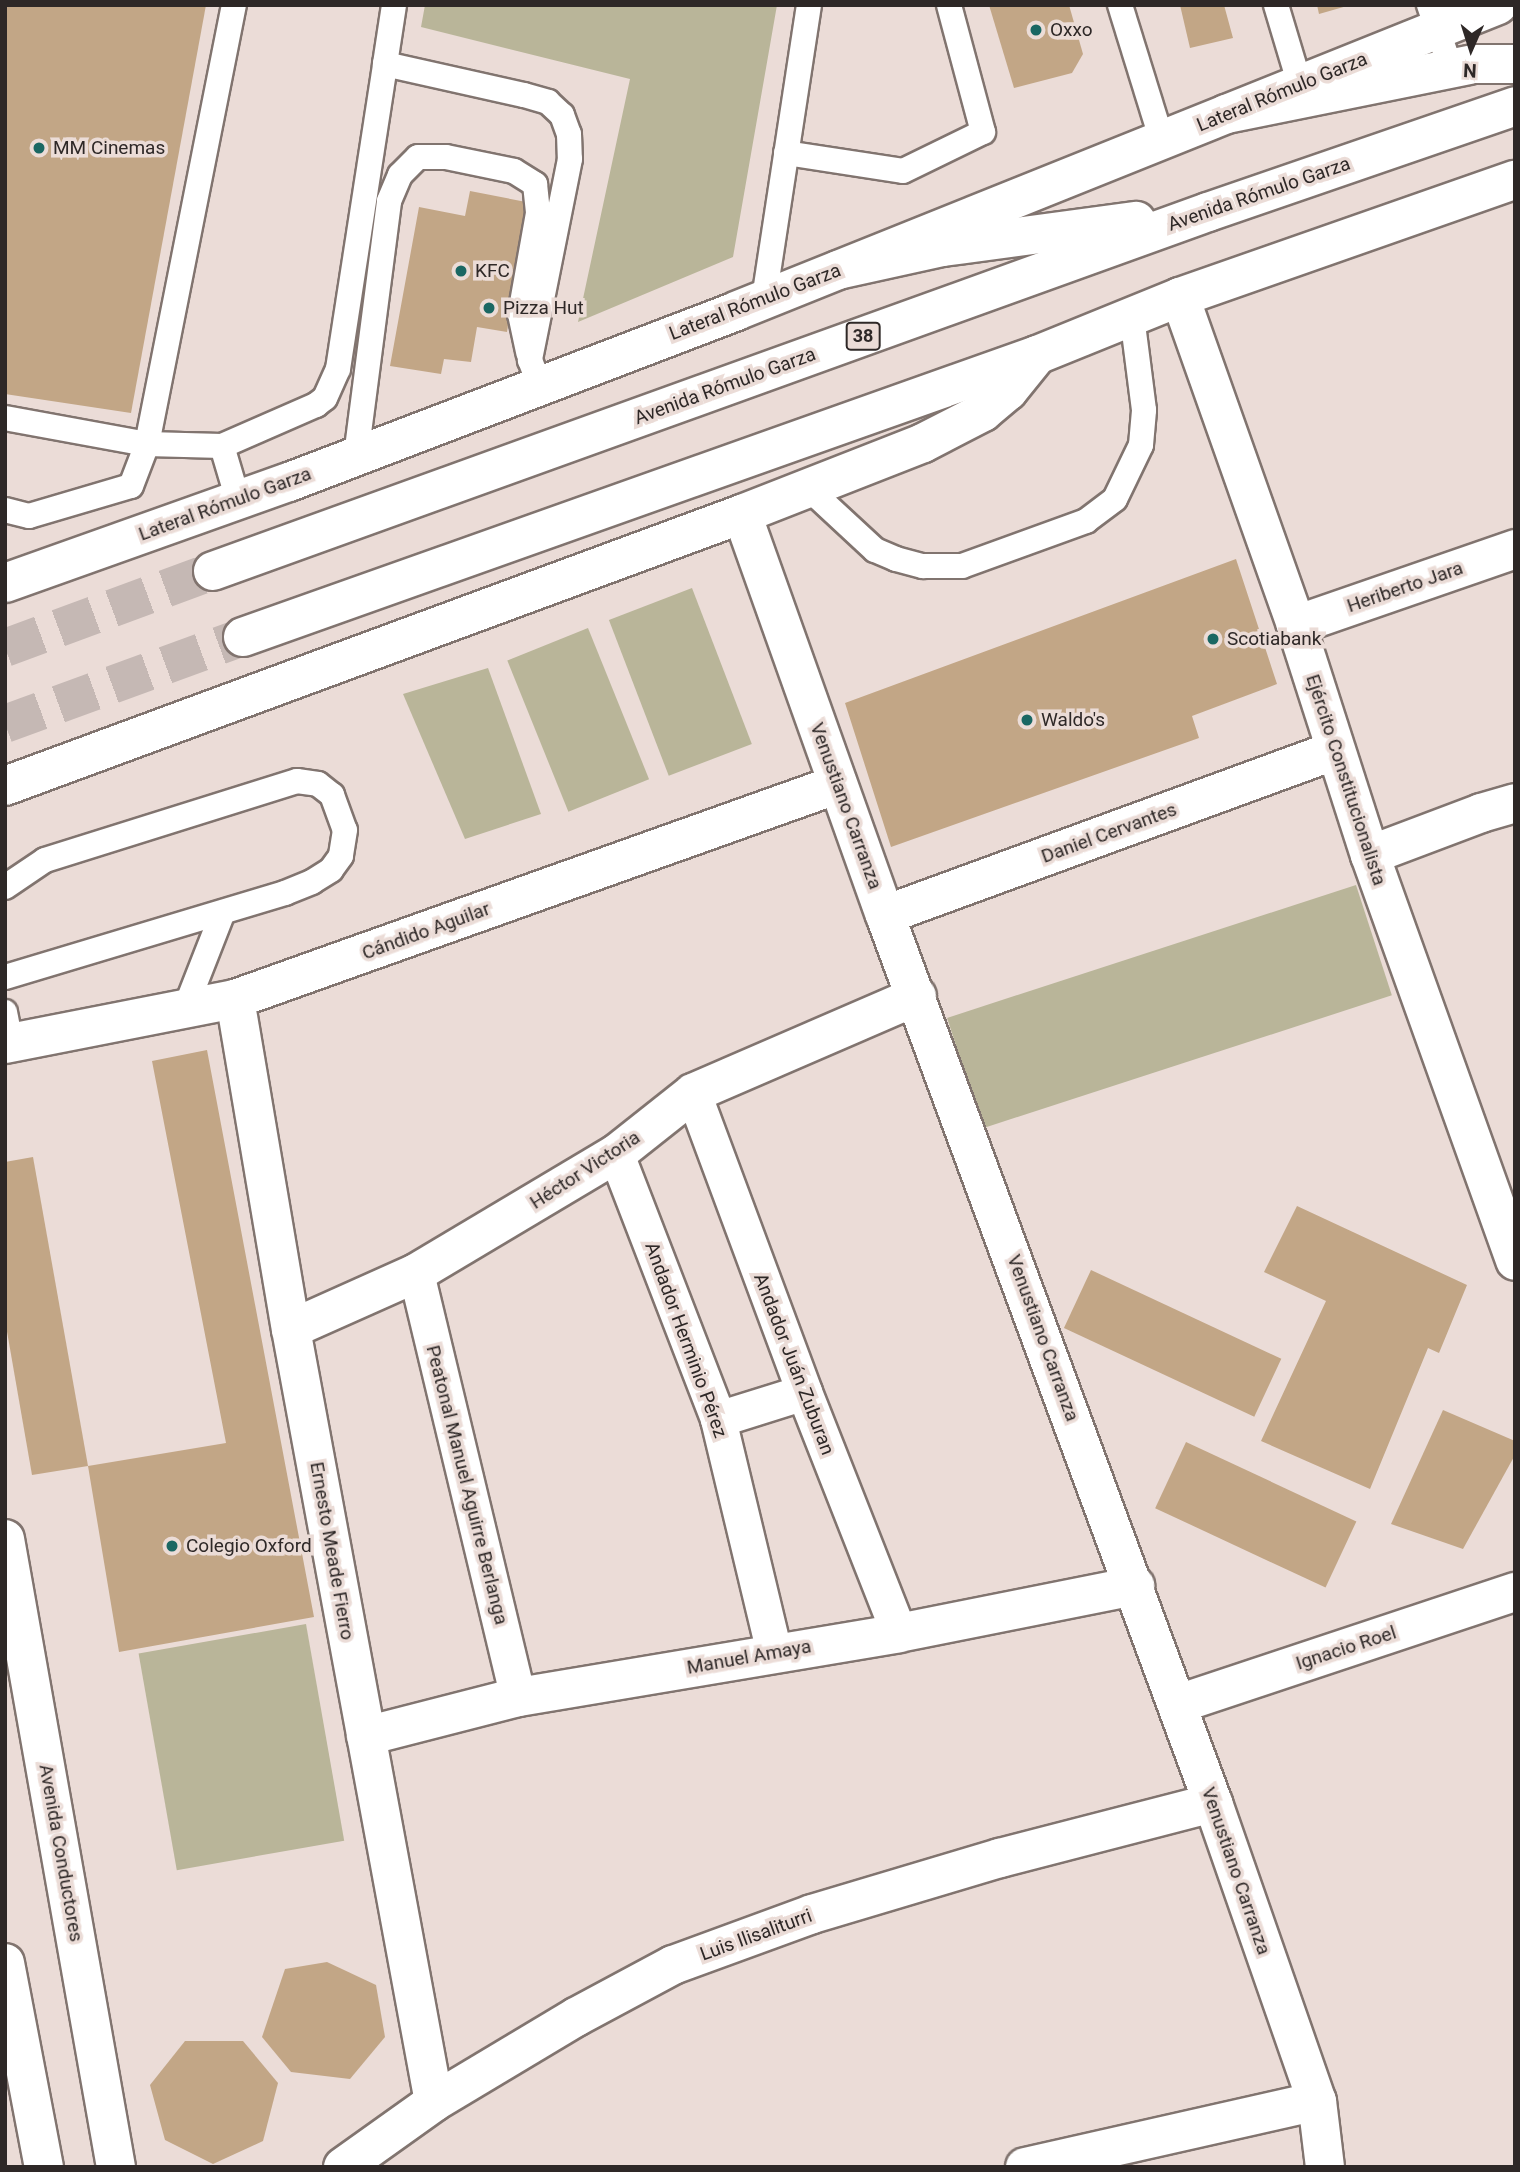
<!DOCTYPE html>
<meta charset="utf-8">
<style>
body{margin:0}
#map{position:relative;width:1520px;height:2172px;overflow:hidden;background:#ebdcd7;font-family:Roboto,sans-serif}
div>[style]{position:absolute}
.green>*{inset:0;background:#b9b599;transform-origin:0 0}
.building>*{inset:0;background:#c2a686;transform-origin:0 0}
.primary-tunnel>*{height:38px;margin-top:-19px;transform-origin:0;background:repeating-linear-gradient(90deg,#c5b8b4 0 38px,transparent 0 57px)}
.roads{filter:drop-shadow(2px 0 #81746f) drop-shadow(-2px 0 #81746f) drop-shadow(0 2px #81746f) drop-shadow(0 -2px #81746f)}
.service>*{height:24px;margin:-12px;padding:0 12px;transform-origin:12px;border-radius:12px;background:#fff}
.pedestrian>*{height:35px;margin:-17.5px;padding:0 17.5px;transform-origin:17.5px;border-radius:17.5px;background:#fff}
.minor>*{height:38px;margin:-19px;padding:0 19px;transform-origin:19px;border-radius:19px;background:#fff}
.tertiary>*{height:38px;margin:-19px;padding:0 19px;transform-origin:19px;border-radius:19px;background:#fff}
.secondary>*{height:38px;margin:-19px;padding:0 19px;transform-origin:19px;border-radius:19px;background:#fff}
.primary>*{height:38px;margin:-19px;padding:0 19px;transform-origin:19px;border-radius:19px;background:#fff}
.dots>*{width:19px;height:19px;translate:-50% -50%;box-sizing:border-box;border:4px solid #ebdcd7;border-radius:50%}
span{translate:-50% -50%;white-space:nowrap;text-align:center;line-height:1.15;-webkit-text-stroke:7px #ebdcd7;paint-order:stroke}
.shield-label span{padding:2px 5px;background:#ebdcd7;border:2px solid;border-radius:5px;-webkit-text-stroke-width:0}
.shield-label{font-size:18px;color:#2e2827;font-weight:700}
.poi-label{font-size:19px;color:#2e2827}
.left{translate:0 -50%;text-align:left}
.street-label{font-size:19px;color:#2e2827}
.frame{position:absolute;inset:0;border:7px solid #2e2827;pointer-events:none}
.north{position:absolute;left:1436px;top:14px;width:70px;height:70px;-webkit-text-stroke:5px #ebdcd7;paint-order:stroke;rotate:183deg;font-size:19px;font-weight:700;line-height:28px;text-align:center;color:#2e2827}
.north::after{content:'';display:block;margin:auto;width:24px;height:32px;background:#2e2827;clip-path:polygon(50% 0,100% 100%,50% 72%,0 100%)}
</style>
<div id="map">
<div class="green">
<i style="clip-path:polygon(425px 5px,777px 5px,733px 257px,578px 322px,630px 79px,421px 27px)"></i>
<i style="left:692px;top:588px;width:167px;height:89px;rotate:69deg"></i>
<i style="left:588px;top:628px;width:163px;height:87px;rotate:68deg"></i>
<i style="clip-path:polygon(488px 668px,541px 814px,465px 839px,403px 694px)"></i>
<i style="left:1356px;top:885px;width:116px;height:430px;rotate:72deg"></i>
<i style="left:306px;top:1624px;width:220px;height:170px;rotate:80deg"></i>
</div>
<div class="building">
<i style="clip-path:polygon(5px 5px,206px 5px,131px 413px,5px 394px)"></i>
<i style="clip-path:polygon(989px 5px,1069px 5px,1083px 54px,1072px 73px,1014px 88px)"></i>
<i style="clip-path:polygon(1180px 5px,1224px 5px,1233px 38px,1190px 48px)"></i>
<i style="clip-path:polygon(1317px 5px,1347px 5px,1347px 6px,1319px 14px)"></i>
<i style="clip-path:polygon(470px 191px,526px 202px,507px 332px,477px 327px,471px 362px,444px 359px,441px 374px,390px 366px,419px 207px,465px 216px)"></i>
<i style="clip-path:polygon(1236px 559px,1277px 684px,1192px 716px,1199px 738px,891px 847px,845px 703px)"></i>
<i style="clip-path:polygon(207px 1050px,314px 1617px,119px 1652px,88px 1466px,226px 1443px,152px 1061px)"></i>
<i style="clip-path:polygon(33px 1157px,88px 1466px,32px 1475px,5px 1320px,5px 1162px)"></i>
<i style="clip-path:polygon(1297px 1206px,1467px 1285px,1439px 1353px,1428px 1348px,1370px 1489px,1261px 1441px,1326px 1301px,1264px 1272px)"></i>
<i style="left:1091px;top:1270px;width:210px;height:64px;rotate:25deg"></i>
<i style="clip-path:polygon(1443px 1410px,1515px 1441px,1515px 1455px,1463px 1549px,1391px 1524px)"></i>
<i style="left:1186px;top:1442px;width:188px;height:73px;rotate:25deg"></i>
<i style="clip-path:polygon(327px 1962px,376px 1985px,385px 2037px,350px 2079px,291px 2072px,262px 2037px,285px 1969px)"></i>
<i style="clip-path:polygon(185px 2041px,243px 2041px,278px 2083px,263px 2141px,213px 2164px,165px 2140px,150px 2085px)"></i>
</div>
<div class="primary-tunnel">
<i style="left:5px;top:648px;width:222px;rotate:-20.3deg"></i>
<i style="left:5px;top:724px;width:253px;rotate:-20.1deg"></i>
</div>
<div class="roads">
<div class="service">
<i style="left:1120px;top:5px;width:142px;rotate:72.8deg"></i>
<i style="left:1276px;top:5px;width:84px;rotate:73.3deg"></i>
<i style="left:1429px;top:5px;width:68px;rotate:71deg"></i>
<i style="left:385px;top:64px;width:60px;rotate:-81.3deg"></i>
<i style="left:786px;top:153px;width:118px;rotate:8.7deg"></i>
<i style="left:903px;top:171px;width:89px;rotate:-26deg"></i>
<i style="left:983px;top:132px;width:131px;rotate:-105deg"></i>
<i style="left:764px;top:299px;width:297px;rotate:-81.3deg"></i>
<i style="left:5px;top:418px;width:144px;rotate:10.4deg"></i>
<i style="left:147px;top:444px;width:448px;rotate:-78.8deg"></i>
<i style="left:222px;top:446px;width:56px;rotate:73.5deg"></i>
<i style="left:356px;top:456px;width:257px;rotate:-82.6deg"></i>
<i style="left:389px;top:201px;width:28px;rotate:-67deg"></i>
<i style="left:400px;top:175px;width:25px;rotate:-45deg"></i>
<i style="left:418px;top:157px;width:28px"></i>
<i style="left:446px;top:157px;width:69px;rotate:11.6deg"></i>
<i style="left:514px;top:171px;width:25px;rotate:32deg"></i>
<i style="left:535px;top:184px;width:29px;rotate:84deg"></i>
<i style="left:538px;top:213px;width:103px;rotate:100.1deg"></i>
<i style="left:520px;top:314px;width:40px;rotate:78deg"></i>
<i style="left:808px;top:488px;width:91px;rotate:42.8deg"></i>
<i style="left:875px;top:550px;width:23px;rotate:23deg"></i>
<i style="left:896px;top:559px;width:28px;rotate:15deg"></i>
<i style="left:923px;top:566px;width:39px"></i>
<i style="left:962px;top:566px;width:132px;rotate:-19.9deg"></i>
<i style="left:1086px;top:521px;width:36px;rotate:-37deg"></i>
<i style="left:1115px;top:499px;width:60px;rotate:-64.3deg"></i>
<i style="left:1141px;top:445px;width:35px;rotate:-85deg"></i>
<i style="left:1144px;top:410px;width:95px;rotate:-97.3deg"></i>
<i style="left:5px;top:510px;width:25px;rotate:14deg"></i>
<i style="left:29px;top:516px;width:106px;rotate:-16.4deg"></i>
<i style="left:131px;top:486px;width:45px;rotate:-69.1deg"></i>
<i style="left:147px;top:444px;width:75px;rotate:1.5deg"></i>
<i style="left:222px;top:446px;width:103px;rotate:-23.6deg"></i>
<i style="left:316px;top:405px;width:11px;rotate:-38deg"></i>
<i style="left:325px;top:398px;width:32px;rotate:-66deg"></i>
<i style="left:338px;top:369px;width:309px;rotate:-81.2deg"></i>
<i style="left:385px;top:64px;width:142px;rotate:12.6deg"></i>
<i style="left:524px;top:95px;width:25px;rotate:16deg"></i>
<i style="left:548px;top:102px;width:19px;rotate:43deg"></i>
<i style="left:562px;top:115px;width:20px;rotate:70deg"></i>
<i style="left:569px;top:134px;width:25px;rotate:88deg"></i>
<i style="left:570px;top:159px;width:205px;rotate:101.3deg"></i>
<i style="left:530px;top:360px;width:28px;rotate:69deg"></i>
<i style="left:5px;top:887px;width:48px;rotate:-34deg"></i>
<i style="left:45px;top:860px;width:264px;rotate:-17.4deg"></i>
<i style="left:297px;top:781px;width:21px;rotate:8deg"></i>
<i style="left:318px;top:784px;width:18px;rotate:38deg"></i>
<i style="left:332px;top:795px;width:37px;rotate:70deg"></i>
<i style="left:345px;top:830px;width:26px;rotate:99deg"></i>
<i style="left:341px;top:856px;width:17px;rotate:126deg"></i>
<i style="left:331px;top:870px;width:22px;rotate:148deg"></i>
<i style="left:312px;top:882px;width:29px;rotate:158deg"></i>
<i style="left:285px;top:893px;width:292px;rotate:163.3deg"></i>
<i style="left:185px;top:1009px;width:104px;rotate:-68.6deg"></i>
<i style="left:5px;top:1012px;width:32px;rotate:79deg"></i>
</div>
<div class="pedestrian">
<i style="left:693px;top:1093px;width:319px;rotate:69.6deg"></i>
<i style="left:804px;top:1392px;width:259px;rotate:68.5deg"></i>
<i style="left:616px;top:1154px;width:284px;rotate:68.9deg"></i>
<i style="left:718px;top:1419px;width:240px;rotate:76.5deg"></i>
<i style="left:416px;top:1273px;width:436px;rotate:76.5deg"></i>
<i style="left:718px;top:1419px;width:90px;rotate:-17.4deg"></i>
</div>
<div class="minor">
<i style="left:1180px;top:297px;width:348px;rotate:70.5deg"></i>
<i style="left:1296px;top:625px;width:242px;rotate:72.2deg"></i>
<i style="left:1370px;top:855px;width:431px;rotate:70.3deg"></i>
<i style="left:742px;top:514px;width:426px;rotate:70.4deg"></i>
<i style="left:885px;top:915px;width:947px;rotate:69.73deg"></i>
<i style="left:1213px;top:1803px;width:316px;rotate:70.8deg"></i>
<i style="left:1317px;top:2101px;width:66px;rotate:83.1deg"></i>
<i style="left:1296px;top:625px;width:232px;rotate:-19.1deg"></i>
<i style="left:1370px;top:855px;width:119px;rotate:-20.7deg"></i>
<i style="left:1481px;top:813px;width:35px;rotate:-16deg"></i>
<i style="left:885px;top:915px;width:478px;rotate:-20.1deg"></i>
<i style="left:235px;top:999px;width:335px;rotate:80.4deg"></i>
<i style="left:291px;top:1329px;width:786px;rotate:79.52deg"></i>
<i style="left:5px;top:1044px;width:234px;rotate:-11.1deg"></i>
<i style="left:235px;top:999px;width:640px;rotate:-19.62deg"></i>
<i style="left:291px;top:1329px;width:137px;rotate:-24.1deg"></i>
<i style="left:416px;top:1273px;width:233px;rotate:-30.8deg"></i>
<i style="left:616px;top:1154px;width:98px;rotate:-38.4deg"></i>
<i style="left:693px;top:1093px;width:244px;rotate:-23.4deg"></i>
<i style="left:1178px;top:1704px;width:355px;rotate:-18.4deg"></i>
<i style="left:366px;top:1736px;width:157px;rotate:-14.4deg"></i>
<i style="left:518px;top:1697px;width:386px;rotate:-9.5deg"></i>
<i style="left:899px;top:1633px;width:241px;rotate:-11.3deg"></i>
<i style="left:343px;top:2167px;width:112px;rotate:-35.5deg"></i>
<i style="left:434px;top:2102px;width:165px;rotate:-30.9deg"></i>
<i style="left:576px;top:2017px;width:110px;rotate:-28.2deg"></i>
<i style="left:673px;top:1965px;width:148px;rotate:-20.1deg"></i>
<i style="left:812px;top:1914px;width:196px;rotate:-16.6deg"></i>
<i style="left:1000px;top:1858px;width:220px;rotate:-14.5deg"></i>
<i style="left:1025px;top:2167px;width:299px;rotate:-12.7deg"></i>
</div>
<div class="tertiary">
<i style="left:5px;top:583px;width:301px;rotate:-19.6deg"></i>
<i style="left:289px;top:482px;width:479px;rotate:-20.9deg"></i>
<i style="left:736px;top:311px;width:821px;rotate:-21.88deg"></i>
<i style="left:5px;top:786px;width:786px;rotate:-20.26deg"></i>
<i style="left:742px;top:514px;width:194px;rotate:-21.4deg"></i>
<i style="left:923px;top:443px;width:68px;rotate:-27.3deg"></i>
<i style="left:983px;top:412px;width:33px;rotate:-40deg"></i>
<i style="left:1008px;top:391px;width:46px;rotate:-51.1deg"></i>
</div>
<div class="secondary">
<i style="left:5px;top:1539px;width:638px;rotate:79.98deg"></i>
<i style="left:5px;top:1963px;width:208px;rotate:79.2deg"></i>
</div>
<div class="primary">
<i style="left:1226px;top:114px;width:253px;rotate:-11.4deg"></i>
<i style="left:1474px;top:64px;width:41px"></i>
<i style="left:838px;top:270px;width:107px;rotate:-12.4deg"></i>
<i style="left:943px;top:247px;width:195px;rotate:-7.7deg"></i>
<i style="left:213px;top:571px;width:1058px;rotate:-19.84deg"></i>
<i style="left:1208px;top:212px;width:325px;rotate:-19deg"></i>
<i style="left:243px;top:637px;width:843px;rotate:-19.55deg"></i>
<i style="left:1037px;top:355px;width:154px;rotate:-22.1deg"></i>
<i style="left:1180px;top:297px;width:355px;rotate:-19.3deg"></i>
</div>
</div>
<div class="dots">
<i style="left:1036px;top:30px;background:#1a6763"></i>
<i style="left:39px;top:148px;background:#1a6763"></i>
<i style="left:461px;top:271px;background:#1a6763"></i>
<i style="left:489px;top:308px;background:#1a6763"></i>
<i style="left:1213px;top:639px;background:#1a6763"></i>
<i style="left:1027px;top:720px;background:#1a6763"></i>
<i style="left:172px;top:1546px;background:#1a6763"></i>
</div>
<div class="shield-label">
<span style="left:863px;top:336px">38</span>
</div>
<div class="poi-label">
<span class="left" style="left:1050px;top:30px">Oxxo</span>
<span class="left" style="left:53px;top:148px">MM Cinemas</span>
<span class="left" style="left:475px;top:271px">KFC</span>
<span class="left" style="left:503px;top:308px">Pizza Hut</span>
<span class="left" style="left:1227px;top:639px">Scotiabank</span>
<span class="left" style="left:1041px;top:720px">Waldo's</span>
<span class="left" style="left:186px;top:1546px">Colegio Oxford</span>
</div>
<div class="street-label">
<span style="left:1282px;top:92px;rotate:-22deg">Lateral Rómulo Garza</span>
<span style="left:1259px;top:194px;rotate:-19deg">Avenida Rómulo Garza</span>
<span style="left:755px;top:302px;rotate:-21deg">Lateral Rómulo Garza</span>
<span style="left:725px;top:386px;rotate:-20deg">Avenida Rómulo Garza</span>
<span style="left:225px;top:504px;rotate:-20deg">Lateral Rómulo Garza</span>
<span style="left:1405px;top:587px;rotate:-19deg">Heriberto Jara</span>
<span style="left:1346px;top:780px;rotate:72deg">Ejército Constitucionalista</span>
<span style="left:846px;top:806px;rotate:70deg">Venustiano Carranza</span>
<span style="left:1109px;top:833px;rotate:-20deg">Daniel Cervantes</span>
<span style="left:426px;top:931px;rotate:-20deg">Cándido Aguilar</span>
<span style="left:585px;top:1170px;rotate:-33deg">Héctor Victoria</span>
<span style="left:1043px;top:1338px;rotate:70deg">Venustiano Carranza</span>
<span style="left:686px;top:1340px;rotate:70deg">Andador Herminio Pérez</span>
<span style="left:794px;top:1364px;rotate:69deg">Andador Juán Zuburan</span>
<span style="left:467px;top:1485px;rotate:76deg">Peatonal Manuel Aguirre Berlanga</span>
<span style="left:332px;top:1551px;rotate:80deg">Ernesto Meade Fierro</span>
<span style="left:1346px;top:1648px;rotate:-18deg">Ignacio Roel</span>
<span style="left:749px;top:1657px;rotate:-10deg">Manuel Amaya</span>
<span style="left:61px;top:1853px;rotate:80deg">Avenida Conductores</span>
<span style="left:1236px;top:1871px;rotate:71deg">Venustiano Carranza</span>
<span style="left:756px;top:1935px;rotate:-20deg">Luis Ilisaliturri</span>
</div>
<div class="frame"></div>
<div class="north">N</div>
</div>
